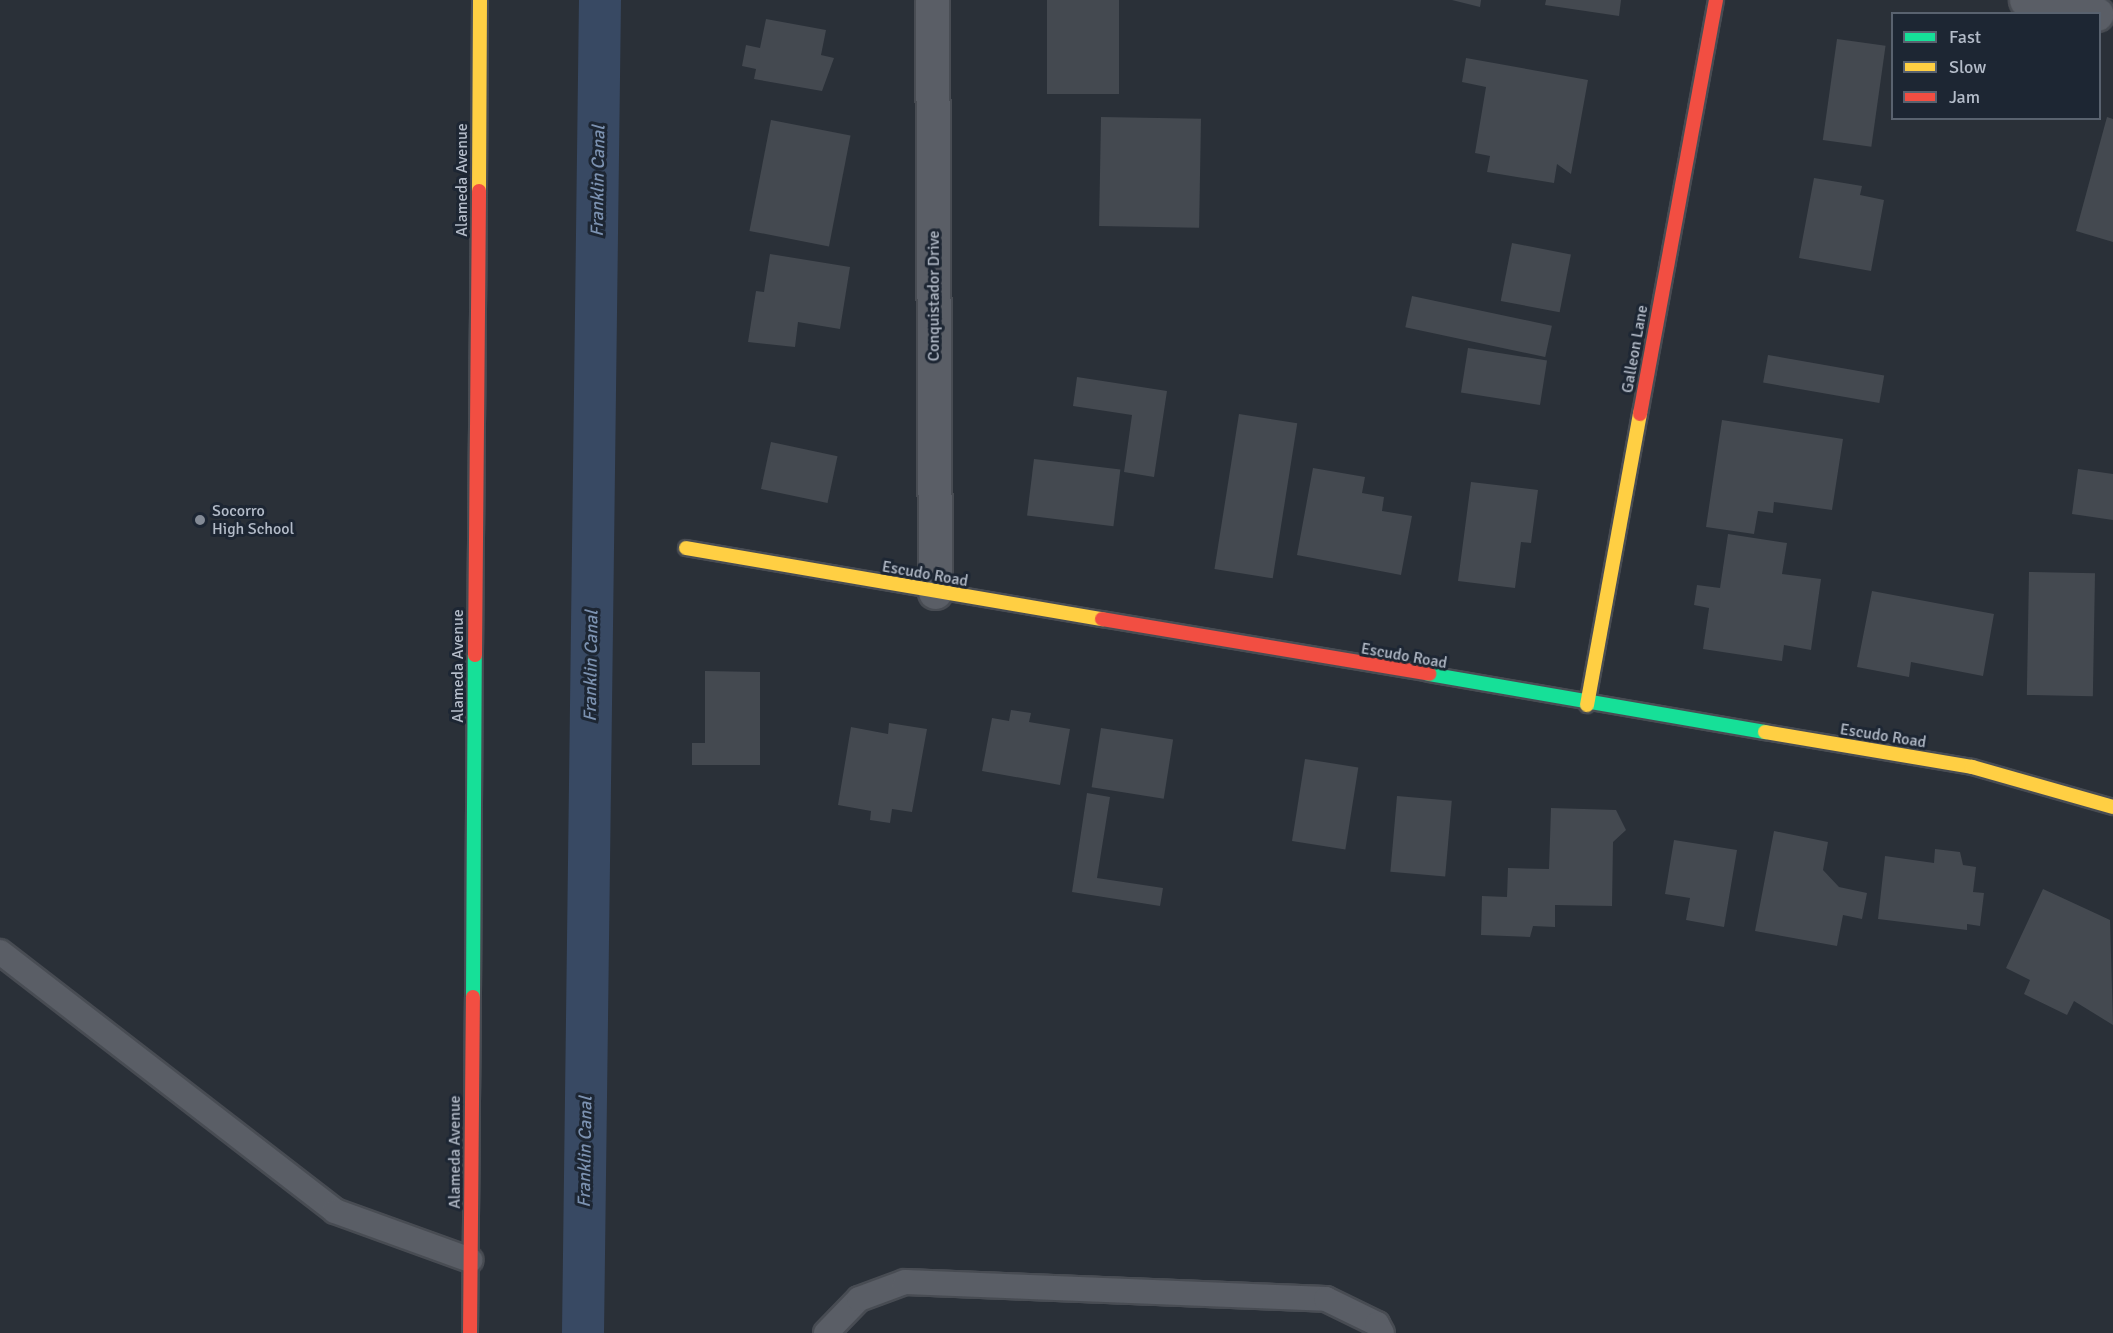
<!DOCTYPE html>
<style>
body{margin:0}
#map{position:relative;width:2113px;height:1333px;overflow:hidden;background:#2a3038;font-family:Signika,sans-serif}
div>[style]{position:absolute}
.canal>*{height:42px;margin:-21px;padding:0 21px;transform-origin:21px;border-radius:21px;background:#384963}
.building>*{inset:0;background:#444950;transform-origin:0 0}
.roads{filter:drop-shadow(2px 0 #484c53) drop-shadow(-2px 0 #484c53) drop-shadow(0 2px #484c53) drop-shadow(0 -2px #484c53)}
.lane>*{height:24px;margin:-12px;padding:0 12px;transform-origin:12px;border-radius:12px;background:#5a5e66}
.street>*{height:33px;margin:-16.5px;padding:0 16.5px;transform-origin:16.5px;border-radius:16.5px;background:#5a5e66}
.fast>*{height:14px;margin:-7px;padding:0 7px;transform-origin:7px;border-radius:7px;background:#16e098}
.slow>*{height:14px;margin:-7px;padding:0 7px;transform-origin:7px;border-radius:7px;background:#ffcf43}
.jam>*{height:14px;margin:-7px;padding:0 7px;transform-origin:7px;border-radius:7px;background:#f24e42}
.dots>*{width:16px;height:16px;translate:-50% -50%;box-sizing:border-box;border:3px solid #1d2633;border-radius:50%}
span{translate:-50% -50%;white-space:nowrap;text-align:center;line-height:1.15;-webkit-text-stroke:6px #1d2633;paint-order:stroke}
.street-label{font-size:16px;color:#b4bcc9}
.poi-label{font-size:16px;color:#b4bcc9}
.left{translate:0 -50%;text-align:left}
.water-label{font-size:18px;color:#7c92b1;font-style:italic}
.legend{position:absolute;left:1891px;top:12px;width:210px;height:108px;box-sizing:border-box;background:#1d2633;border:2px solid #59626f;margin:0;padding:8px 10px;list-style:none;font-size:18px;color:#b4bcc9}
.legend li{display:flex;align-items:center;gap:12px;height:30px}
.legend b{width:30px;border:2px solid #59626f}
</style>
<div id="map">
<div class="canal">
<i style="left:583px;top:1333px;width:1333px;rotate:-89.27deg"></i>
</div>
<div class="building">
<i style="left:1047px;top:0;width:72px;height:94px"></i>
<i style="clip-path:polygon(1452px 0,1481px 0,1480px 7px)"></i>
<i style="clip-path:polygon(1546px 0,1621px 0,1619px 16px,1545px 5px)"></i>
<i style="clip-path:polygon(766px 19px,826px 30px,821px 55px,834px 58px,822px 91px,754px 79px,756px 69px,742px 66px,746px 45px,760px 48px)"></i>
<i style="left:1837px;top:39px;width:49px;height:102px;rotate:8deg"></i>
<i style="clip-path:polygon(1466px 58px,1588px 80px,1571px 174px,1557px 164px,1554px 183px,1487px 172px,1490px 156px,1475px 153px,1486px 87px,1462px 82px)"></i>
<i style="left:1101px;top:117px;width:100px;height:109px;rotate:1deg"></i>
<i style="clip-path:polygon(2107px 117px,2113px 119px,2113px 242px,2076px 231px)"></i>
<i style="left:771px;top:120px;width:81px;height:113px;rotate:11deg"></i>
<i style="clip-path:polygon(1814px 178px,1862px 186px,1860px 195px,1884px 200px,1871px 271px,1799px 258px)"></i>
<i style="left:1512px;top:243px;width:60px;height:59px;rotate:11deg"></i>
<i style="clip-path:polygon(770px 254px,850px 267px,840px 329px,798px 322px,795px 347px,748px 342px,756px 291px,764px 292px)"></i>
<i style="left:1412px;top:296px;width:143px;height:32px;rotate:12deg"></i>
<i style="left:1468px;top:348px;width:80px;height:45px;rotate:9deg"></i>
<i style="left:1768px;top:355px;width:118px;height:28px;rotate:10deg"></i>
<i style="clip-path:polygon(1077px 377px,1167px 391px,1154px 477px,1124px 472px,1132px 415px,1073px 406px)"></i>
<i style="left:1239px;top:414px;width:59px;height:157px;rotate:9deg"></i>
<i style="clip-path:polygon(1722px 420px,1843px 439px,1832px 510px,1774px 502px,1773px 513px,1758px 511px,1754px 534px,1706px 527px)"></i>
<i style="left:771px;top:442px;width:68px;height:48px;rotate:12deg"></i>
<i style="left:1034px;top:459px;width:87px;height:57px;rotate:7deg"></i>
<i style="clip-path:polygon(1313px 468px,1365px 477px,1362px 493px,1384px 497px,1382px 511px,1412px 516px,1401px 575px,1297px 555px)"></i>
<i style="clip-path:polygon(2078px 469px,2113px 474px,2113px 520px,2072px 514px)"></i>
<i style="clip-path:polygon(1471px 482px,1538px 490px,1531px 543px,1521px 542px,1515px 588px,1458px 581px)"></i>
<i style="clip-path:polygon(1728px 534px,1787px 543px,1782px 574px,1821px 579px,1811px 650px,1784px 645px,1782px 661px,1703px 649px,1709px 608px,1694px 605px,1697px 585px,1720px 588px)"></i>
<i style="left:2029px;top:572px;width:66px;height:123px;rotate:1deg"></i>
<i style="clip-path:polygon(1872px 591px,1994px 614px,1983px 676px,1911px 662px,1909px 677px,1857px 667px)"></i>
<i style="clip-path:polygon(705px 671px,760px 672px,760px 765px,692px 765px,692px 743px,705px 743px)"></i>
<i style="clip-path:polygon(1011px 710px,1031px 713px,1029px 722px,1070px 729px,1060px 785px,982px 771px,992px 718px,1009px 721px)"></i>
<i style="clip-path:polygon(889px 723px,927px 729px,912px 812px,892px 809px,890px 823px,870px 820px,871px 811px,838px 805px,851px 727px,888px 734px)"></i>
<i style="left:1101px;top:728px;width:73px;height:60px;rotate:9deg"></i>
<i style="left:1305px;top:759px;width:54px;height:83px;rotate:9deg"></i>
<i style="clip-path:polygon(1087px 793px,1110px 797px,1097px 878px,1163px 888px,1160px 906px,1072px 892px)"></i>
<i style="left:1397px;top:796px;width:55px;height:76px;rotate:5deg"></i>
<i style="clip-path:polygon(1551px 808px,1616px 810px,1626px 830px,1613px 842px,1612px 906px,1555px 905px,1555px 927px,1533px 926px,1530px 937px,1481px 935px,1482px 896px,1507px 897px,1508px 868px,1549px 869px)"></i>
<i style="clip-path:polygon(1774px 831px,1828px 842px,1823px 870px,1839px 887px,1867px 893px,1862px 919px,1843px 915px,1837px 946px,1755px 931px)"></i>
<i style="clip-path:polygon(1674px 840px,1737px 850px,1724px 927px,1686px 920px,1690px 898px,1665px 894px)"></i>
<i style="clip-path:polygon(1935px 849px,1960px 852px,1963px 865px,1976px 867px,1973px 892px,1984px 893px,1980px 926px,1967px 924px,1967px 930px,1878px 919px,1885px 856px,1934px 863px)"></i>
<i style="clip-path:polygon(2043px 889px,2110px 920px,2113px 1025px,2074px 1001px,2067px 1015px,2024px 994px,2030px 980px,2006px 968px)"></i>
</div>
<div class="roads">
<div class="lane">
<i style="left:0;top:952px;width:423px;rotate:37.7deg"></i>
<i style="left:335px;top:1211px;width:144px;rotate:19.9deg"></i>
<i style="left:826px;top:1333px;width:47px;rotate:-45.9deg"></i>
<i style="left:859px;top:1299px;width:49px;rotate:-20.3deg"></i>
<i style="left:905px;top:1282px;width:421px;rotate:2.3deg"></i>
<i style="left:1326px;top:1299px;width:57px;rotate:26.1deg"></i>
<i style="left:1377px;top:1324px;width:10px;rotate:61deg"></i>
</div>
<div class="street">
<i style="left:932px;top:0;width:592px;rotate:89.71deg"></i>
<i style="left:2026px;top:0;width:72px;rotate:11.2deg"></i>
</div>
<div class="fast">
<i style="left:1429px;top:674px;width:341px;rotate:9.8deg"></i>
<i style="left:473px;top:997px;width:342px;rotate:-89.7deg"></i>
</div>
<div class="slow">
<i style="left:479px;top:191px;width:191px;rotate:-89.7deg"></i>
<i style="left:686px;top:548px;width:422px;rotate:9.7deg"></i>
<i style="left:1587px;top:705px;width:296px;rotate:-79.7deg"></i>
<i style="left:1765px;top:732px;width:210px;rotate:9.6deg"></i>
<i style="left:1972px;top:767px;width:147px;rotate:15.8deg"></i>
</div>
<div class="jam">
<i style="left:1640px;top:414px;width:421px;rotate:-79.6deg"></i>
<i style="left:1102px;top:619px;width:332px;rotate:9.5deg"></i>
<i style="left:475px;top:655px;width:464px;rotate:-89.5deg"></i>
<i style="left:470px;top:1333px;width:336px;rotate:-89.5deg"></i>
</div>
</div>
<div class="dots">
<i style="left:200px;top:520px;background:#848b96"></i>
</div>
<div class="street-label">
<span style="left:462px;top:180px;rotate:-90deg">Alameda Avenue</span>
<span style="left:934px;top:296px;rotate:-90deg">Conquistador Drive</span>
<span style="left:1635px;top:349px;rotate:-80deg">Galleon Lane</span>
<span style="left:925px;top:574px;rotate:10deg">Escudo Road</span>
<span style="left:1404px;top:656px;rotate:10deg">Escudo Road</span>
<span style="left:458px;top:666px;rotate:-90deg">Alameda Avenue</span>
<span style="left:1883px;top:736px;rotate:9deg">Escudo Road</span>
<span style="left:455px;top:1152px;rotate:-90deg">Alameda Avenue</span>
</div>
<div class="poi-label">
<span class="left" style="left:212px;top:520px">Socorro<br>High School</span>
</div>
<div class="water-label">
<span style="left:598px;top:181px;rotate:-89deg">Franklin Canal</span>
<span style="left:591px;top:666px;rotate:-89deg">Franklin Canal</span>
<span style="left:585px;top:1152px;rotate:-89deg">Franklin Canal</span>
</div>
<ul class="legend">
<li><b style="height:8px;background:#16e098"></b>Fast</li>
<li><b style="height:8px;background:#ffcf43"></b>Slow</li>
<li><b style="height:8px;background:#f24e42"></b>Jam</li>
</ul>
</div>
